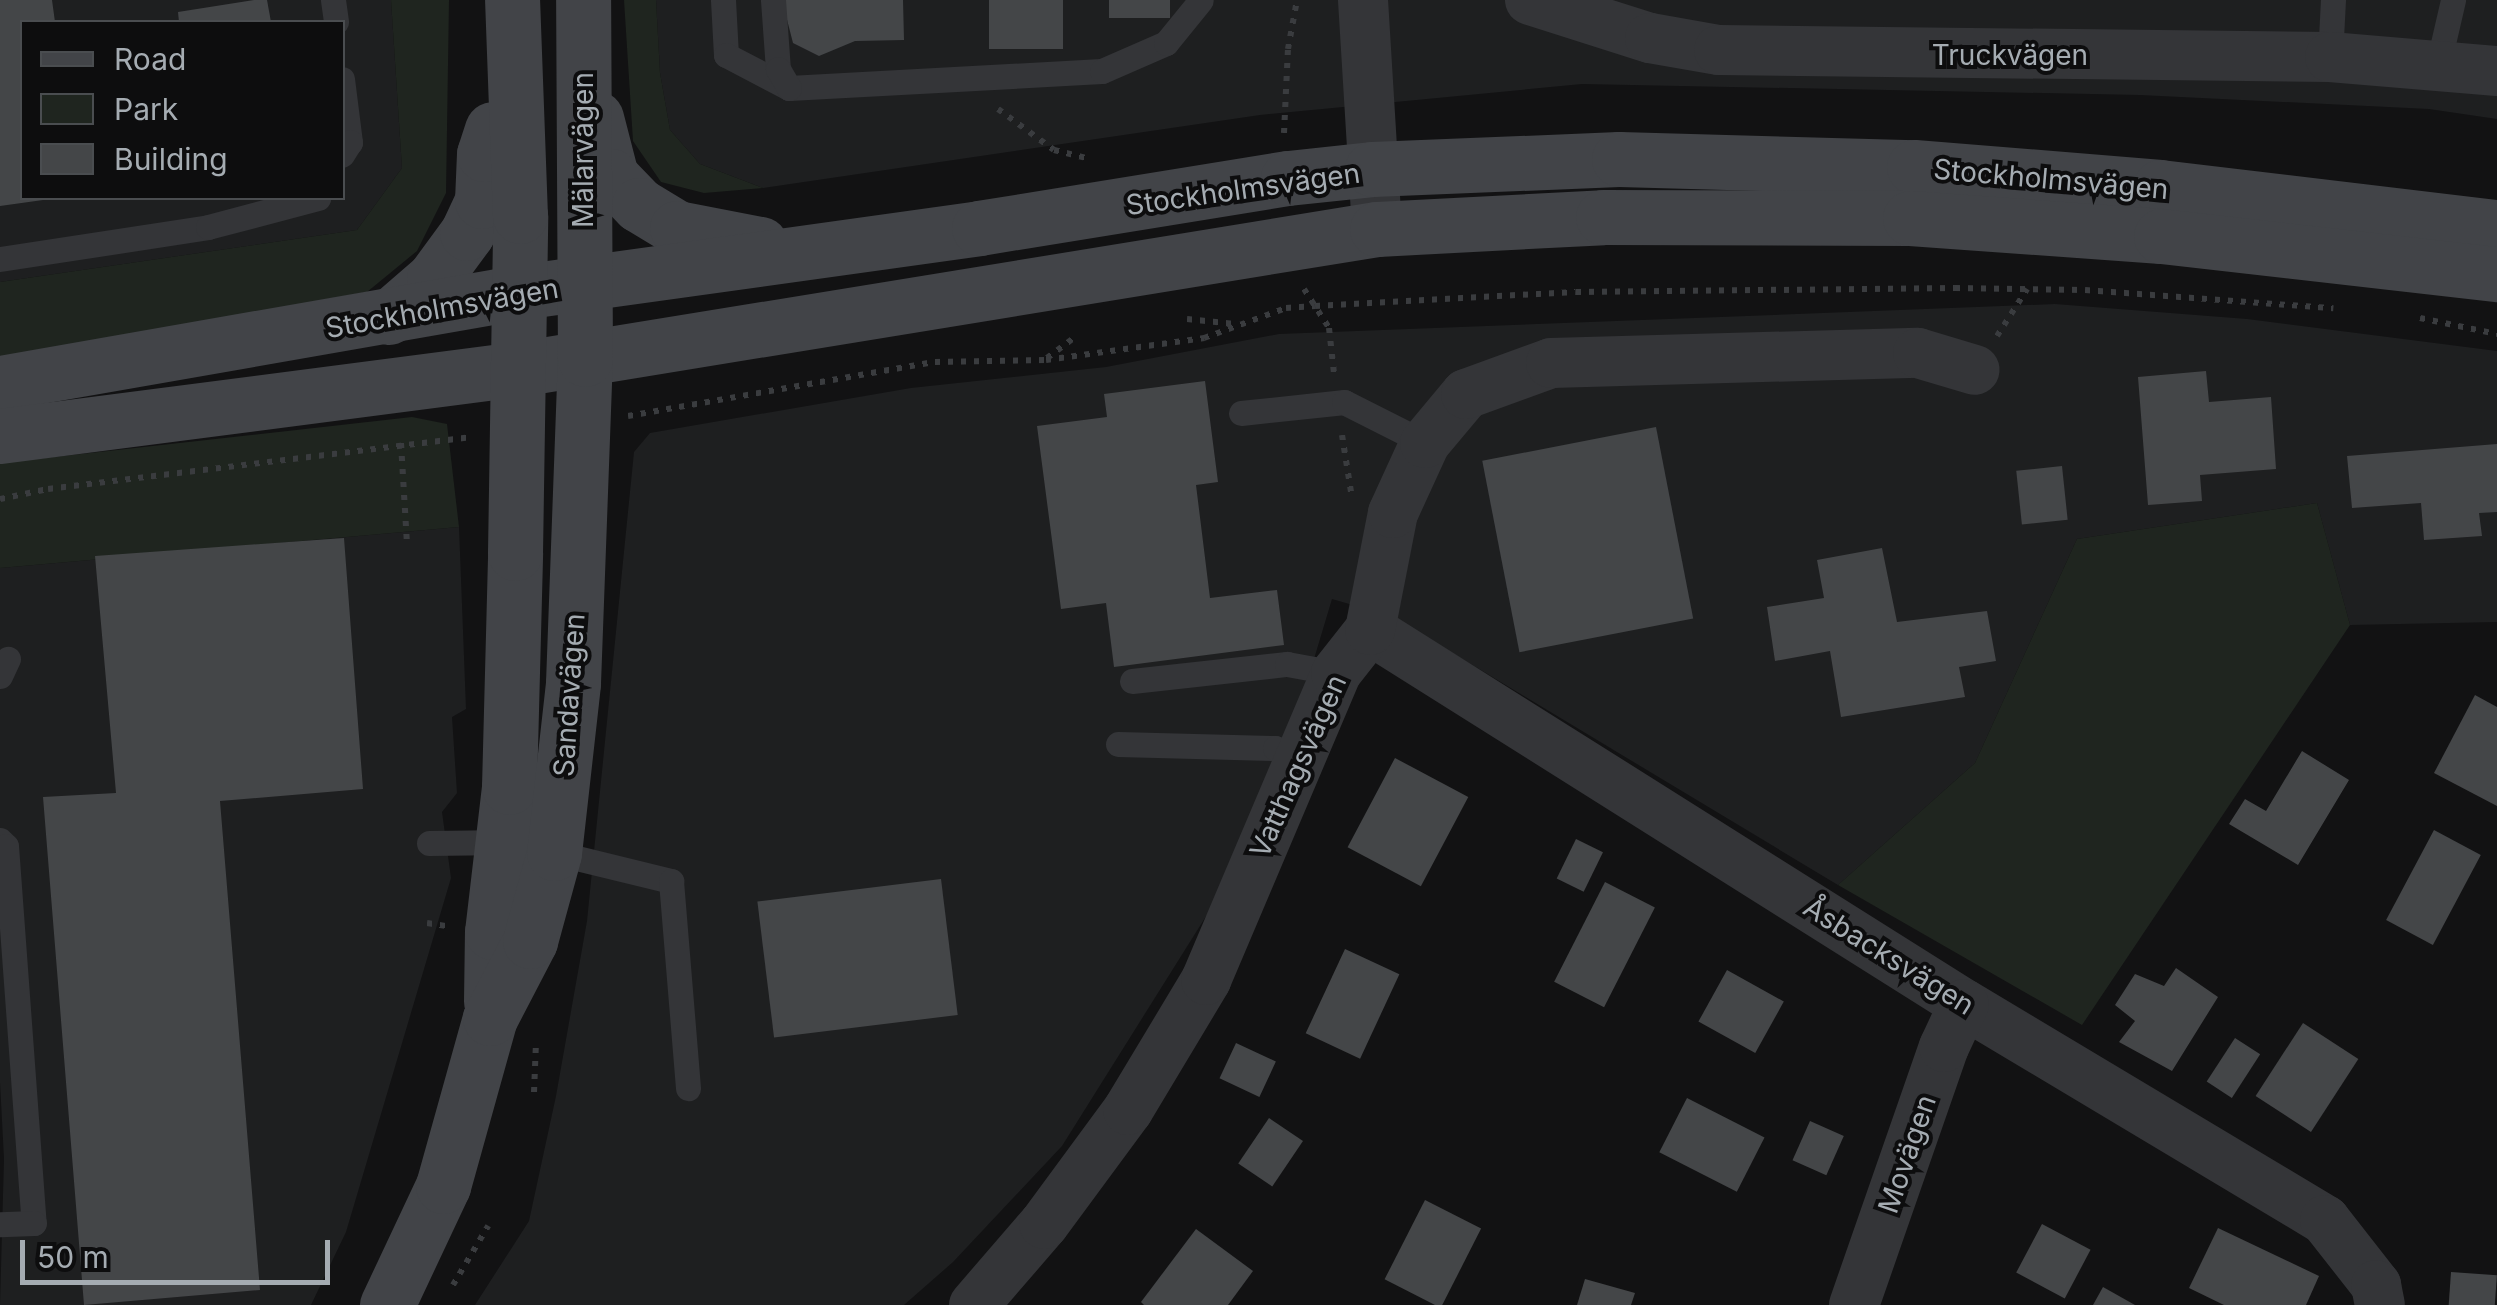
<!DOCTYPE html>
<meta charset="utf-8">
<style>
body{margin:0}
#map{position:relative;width:2497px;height:1305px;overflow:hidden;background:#121213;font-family:Inter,sans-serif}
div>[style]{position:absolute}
.built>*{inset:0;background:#1e1f20}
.green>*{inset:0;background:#1f251f}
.building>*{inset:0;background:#444648;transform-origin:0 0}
.path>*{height:6px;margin-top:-3px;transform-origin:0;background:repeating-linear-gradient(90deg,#3a3c3f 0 5px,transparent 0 13px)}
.lane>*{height:25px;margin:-12.5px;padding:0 12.5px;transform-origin:12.5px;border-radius:12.5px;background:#343538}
.street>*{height:50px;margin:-25px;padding:0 25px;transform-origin:25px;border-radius:25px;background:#343538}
.secondary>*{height:55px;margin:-27.5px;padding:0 27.5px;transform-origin:27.5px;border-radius:27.5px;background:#424448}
span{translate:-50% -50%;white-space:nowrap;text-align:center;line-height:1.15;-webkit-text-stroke:8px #0d0d0e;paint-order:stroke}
.street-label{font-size:28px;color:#a5acb2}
.legend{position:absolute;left:20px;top:20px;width:325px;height:180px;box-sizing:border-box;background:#0d0d0e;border:2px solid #4a4d50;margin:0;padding:12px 18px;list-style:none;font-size:30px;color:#a5acb2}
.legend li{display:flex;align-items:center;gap:20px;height:50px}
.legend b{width:50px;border:2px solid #4a4d50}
.scale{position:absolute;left:20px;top:1240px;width:310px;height:45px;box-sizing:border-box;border:5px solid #a5acb2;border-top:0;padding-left:12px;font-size:30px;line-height:35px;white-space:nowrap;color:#a5acb2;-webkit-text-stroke:8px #0d0d0e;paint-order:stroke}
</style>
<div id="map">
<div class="built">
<i style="clip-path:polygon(evenodd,0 0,391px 0,402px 168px,357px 230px,0 282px,0 0,22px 22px,342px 22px,342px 198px,22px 198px,22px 22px)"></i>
<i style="clip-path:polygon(656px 0,2497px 0,2497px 119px,2429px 109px,2140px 95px,1582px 84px,1260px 115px,763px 188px,700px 164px,670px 130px,660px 73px)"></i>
<i style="clip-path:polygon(2055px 304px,2247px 319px,2497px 351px,2497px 622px,2350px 625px,2317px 503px,2077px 539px,1975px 763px,1838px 885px,1391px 616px,1332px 599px,1308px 679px,1230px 878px,1062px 1146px,953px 1262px,904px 1305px,475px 1305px,529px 1221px,556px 1096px,587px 921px,634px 452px,650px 433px,911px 388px,1106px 367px,1279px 334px)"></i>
<i style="clip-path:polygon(459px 527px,466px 709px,452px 717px,457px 793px,442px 812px,451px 878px,346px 1232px,311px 1305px,0 1305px,4px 1159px,0 1082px,0 568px)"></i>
</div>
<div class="green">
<i style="clip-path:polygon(391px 0,449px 0,446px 193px,417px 251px,367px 292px,0 358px,0 282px,357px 230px,402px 168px)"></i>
<i style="clip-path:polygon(624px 0,656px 0,660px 73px,670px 130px,700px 164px,763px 188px,704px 193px,661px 182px,633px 141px)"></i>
<i style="clip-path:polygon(412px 417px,447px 424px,459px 527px,0 568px,0 463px)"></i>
<i style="clip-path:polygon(2317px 503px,2350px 625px,2082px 1025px,1838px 885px,1975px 763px,2077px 539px)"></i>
</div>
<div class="building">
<i style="clip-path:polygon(0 0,52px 0,55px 22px,22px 22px,22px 198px,43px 200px,0 206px)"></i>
<i style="clip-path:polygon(254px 0,267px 0,271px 22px,179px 22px,178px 12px)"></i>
<i style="clip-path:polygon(782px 0,903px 0,904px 40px,855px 41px,819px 56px,793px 43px)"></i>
<i style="left:989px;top:0;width:74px;height:49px"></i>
<i style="left:1109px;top:0;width:61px;height:18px"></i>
<i style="clip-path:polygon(2206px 371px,2209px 402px,2271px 397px,2276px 469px,2200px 475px,2202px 501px,2148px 505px,2138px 377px)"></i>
<i style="clip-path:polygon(1205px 381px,1218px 482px,1196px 485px,1210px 598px,1277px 590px,1284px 645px,1114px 667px,1106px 603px,1061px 609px,1037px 426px,1107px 417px,1104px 394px)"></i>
<i style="left:1656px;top:427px;width:195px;height:177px;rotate:79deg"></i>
<i style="clip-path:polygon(2497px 444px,2497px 512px,2479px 513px,2482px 536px,2424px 540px,2421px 503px,2352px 508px,2347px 456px)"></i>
<i style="left:2062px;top:466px;width:54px;height:46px;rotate:84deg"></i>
<i style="clip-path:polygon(344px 538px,363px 789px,220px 801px,260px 1290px,84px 1305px,43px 797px,116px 793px,95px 556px)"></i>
<i style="clip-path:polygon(1882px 548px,1897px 622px,1987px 611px,1996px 661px,1959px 667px,1965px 697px,1841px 717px,1830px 651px,1775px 661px,1767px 607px,1824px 598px,1817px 560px)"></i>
<i style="clip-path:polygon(2475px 695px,2497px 707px,2497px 806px,2434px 773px)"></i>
<i style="clip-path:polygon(2302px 751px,2349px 780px,2298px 865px,2229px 824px,2245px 799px,2266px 811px)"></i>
<i style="left:1395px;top:758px;width:83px;height:101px;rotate:28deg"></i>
<i style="left:2434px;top:830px;width:53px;height:102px;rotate:28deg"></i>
<i style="left:1576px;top:839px;width:30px;height:44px;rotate:26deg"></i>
<i style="left:941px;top:879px;width:137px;height:185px;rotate:83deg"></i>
<i style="left:1605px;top:882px;width:56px;height:112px;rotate:27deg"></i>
<i style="left:1345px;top:949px;width:60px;height:93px;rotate:25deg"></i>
<i style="clip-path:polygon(2176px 968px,2218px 997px,2172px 1071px,2119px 1042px,2135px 1021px,2115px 1005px,2135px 974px,2164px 986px)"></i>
<i style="left:1727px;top:970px;width:65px;height:59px;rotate:29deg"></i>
<i style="left:2303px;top:1023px;width:66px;height:87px;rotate:33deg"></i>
<i style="left:2235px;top:1038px;width:30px;height:52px;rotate:33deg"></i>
<i style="left:1236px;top:1043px;width:44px;height:39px;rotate:25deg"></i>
<i style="left:1687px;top:1098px;width:87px;height:61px;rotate:27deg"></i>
<i style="left:1269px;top:1118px;width:41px;height:55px;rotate:34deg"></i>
<i style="left:1810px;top:1121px;width:37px;height:43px;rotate:24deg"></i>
<i style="left:1425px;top:1200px;width:63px;height:89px;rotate:27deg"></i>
<i style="left:2042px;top:1224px;width:55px;height:55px;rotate:28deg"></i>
<i style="clip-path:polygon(2218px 1228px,2319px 1276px,2306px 1305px,2224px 1305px,2189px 1288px)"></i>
<i style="clip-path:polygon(1196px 1229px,1253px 1271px,1228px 1305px,1144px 1305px,1141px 1302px)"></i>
<i style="left:2451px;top:1272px;width:46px;height:33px;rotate:4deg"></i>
<i style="clip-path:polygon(1585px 1279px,1635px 1293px,1631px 1305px,1577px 1305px)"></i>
<i style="clip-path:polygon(2103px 1287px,2135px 1305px,2093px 1305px)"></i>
</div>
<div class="path">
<i style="left:998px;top:109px;width:69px;rotate:36.2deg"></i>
<i style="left:1054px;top:150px;width:38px;rotate:14deg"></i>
<i style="left:1284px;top:133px;width:84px;rotate:-87.3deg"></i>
<i style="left:1288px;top:49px;width:50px;rotate:-79.6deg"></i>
<i style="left:1304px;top:289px;width:46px;rotate:57.3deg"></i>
<i style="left:1329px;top:328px;width:45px;rotate:83.7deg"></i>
<i style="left:2420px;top:318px;width:79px;rotate:11.7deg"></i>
<i style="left:1187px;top:319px;width:48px;rotate:5.9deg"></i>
<i style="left:1997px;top:336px;width:56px;rotate:-57.4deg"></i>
<i style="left:1047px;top:358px;width:34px;rotate:-37deg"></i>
<i style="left:628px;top:416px;width:312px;rotate:-10deg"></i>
<i style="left:935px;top:362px;width:111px;rotate:-1deg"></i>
<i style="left:1046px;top:360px;width:160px;rotate:-7.9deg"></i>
<i style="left:1204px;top:338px;width:87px;rotate:-20.1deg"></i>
<i style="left:1286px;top:308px;width:29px;rotate:-4deg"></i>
<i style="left:1315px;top:306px;width:261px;rotate:-3.1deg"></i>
<i style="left:1576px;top:292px;width:379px;rotate:-0.6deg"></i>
<i style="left:1955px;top:288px;width:130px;rotate:0.9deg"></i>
<i style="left:2085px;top:290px;width:249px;rotate:4.2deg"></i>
<i style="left:1342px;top:435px;width:58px;rotate:81deg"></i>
<i style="left:401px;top:443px;width:102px;rotate:86.6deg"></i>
<i style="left:0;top:499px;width:49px;rotate:-11.8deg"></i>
<i style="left:48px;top:489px;width:427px;rotate:-7deg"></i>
<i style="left:427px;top:923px;width:20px;rotate:9deg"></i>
<i style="left:534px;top:1092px;width:49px;rotate:-87.7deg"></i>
<i style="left:453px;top:1285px;width:69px;rotate:-59.3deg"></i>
</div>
<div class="lane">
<i style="left:333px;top:0;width:22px;rotate:82deg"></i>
<i style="left:723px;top:0;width:55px;rotate:86.9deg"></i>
<i style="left:726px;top:55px;width:71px;rotate:27.6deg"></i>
<i style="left:789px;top:88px;width:313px;rotate:-3.1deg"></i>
<i style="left:1102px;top:71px;width:70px;rotate:-23.6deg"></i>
<i style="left:1166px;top:43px;width:55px;rotate:-50.9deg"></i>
<i style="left:773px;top:0;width:69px;rotate:85.9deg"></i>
<i style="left:778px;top:69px;width:22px;rotate:60deg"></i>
<i style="left:2330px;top:57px;width:57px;rotate:-87deg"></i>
<i style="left:2438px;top:65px;width:67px;rotate:-77deg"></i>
<i style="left:342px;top:79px;width:64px;rotate:82.8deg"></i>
<i style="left:350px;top:142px;width:15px;rotate:122deg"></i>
<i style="left:0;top:259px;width:210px;rotate:-8.7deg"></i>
<i style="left:208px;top:227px;width:114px;rotate:-14.8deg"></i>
<i style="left:1241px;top:413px;width:104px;rotate:-6.1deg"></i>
<i style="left:1344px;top:402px;width:91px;rotate:26.8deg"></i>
<i style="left:0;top:676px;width:19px;rotate:-65deg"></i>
<i style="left:1132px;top:681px;width:156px;rotate:-6.3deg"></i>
<i style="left:1287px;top:664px;width:50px;rotate:10.4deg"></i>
<i style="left:1118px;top:744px;width:157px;rotate:1.5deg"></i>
<i style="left:1275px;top:748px;width:26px;rotate:25deg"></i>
<i style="left:0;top:840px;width:8px;rotate:45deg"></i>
<i style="left:6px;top:846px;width:378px;rotate:85.8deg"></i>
<i style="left:34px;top:1223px;width:34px;rotate:178deg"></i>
<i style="left:429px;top:843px;width:80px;rotate:-0.7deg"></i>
<i style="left:548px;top:851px;width:127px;rotate:13.7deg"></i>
<i style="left:671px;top:881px;width:208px;rotate:85.3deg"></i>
</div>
<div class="street">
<i style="left:1363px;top:0;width:229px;rotate:86.5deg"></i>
<i style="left:1530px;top:0;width:126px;rotate:17.6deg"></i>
<i style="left:1650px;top:38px;width:70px;rotate:9.9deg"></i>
<i style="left:1719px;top:50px;width:611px;rotate:0.66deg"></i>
<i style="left:2330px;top:57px;width:168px;rotate:4.8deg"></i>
<i style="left:1370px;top:630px;width:702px;rotate:32.2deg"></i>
<i style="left:1964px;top:1004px;width:421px;rotate:30.9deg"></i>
<i style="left:2325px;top:1220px;width:83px;rotate:51.9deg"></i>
<i style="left:2376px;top:1285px;width:20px;rotate:79deg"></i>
<i style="left:974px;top:1305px;width:107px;rotate:-49.2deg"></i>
<i style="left:1044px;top:1224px;width:142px;rotate:-53.6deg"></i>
<i style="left:1128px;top:1110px;width:152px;rotate:-59deg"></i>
<i style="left:1206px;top:980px;width:333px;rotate:-67deg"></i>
<i style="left:1336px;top:673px;width:55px;rotate:-51.7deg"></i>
<i style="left:1370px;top:630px;width:119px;rotate:-78.9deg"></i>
<i style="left:1393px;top:513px;width:77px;rotate:-65.4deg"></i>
<i style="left:1425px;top:443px;width:64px;rotate:-50.1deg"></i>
<i style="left:1466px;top:394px;width:90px;rotate:-20deg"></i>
<i style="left:1551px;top:363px;width:367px;rotate:-1.6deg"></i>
<i style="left:1918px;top:353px;width:59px;rotate:16.6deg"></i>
<i style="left:1854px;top:1305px;width:273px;rotate:-70.8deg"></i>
<i style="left:1944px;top:1047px;width:47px;rotate:-65.1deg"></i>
</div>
<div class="secondary">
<i style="left:596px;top:118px;width:60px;rotate:75.5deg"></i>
<i style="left:611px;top:176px;width:40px;rotate:46deg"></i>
<i style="left:639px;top:205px;width:44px;rotate:31.2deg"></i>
<i style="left:677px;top:228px;width:85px;rotate:10.9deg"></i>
<i style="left:389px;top:317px;width:60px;rotate:-40.9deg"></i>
<i style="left:434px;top:278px;width:56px;rotate:-53.7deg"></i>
<i style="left:467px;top:233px;width:35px;rotate:-65deg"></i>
<i style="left:482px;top:201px;width:47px;rotate:-87.6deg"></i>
<i style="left:484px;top:154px;width:26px;rotate:-72deg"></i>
<i style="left:0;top:383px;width:528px;rotate:-9.93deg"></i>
<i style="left:520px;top:292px;width:463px;rotate:-7.9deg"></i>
<i style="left:979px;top:228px;width:313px;rotate:-9.2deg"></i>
<i style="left:1288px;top:178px;width:84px;rotate:-6.1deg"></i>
<i style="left:1372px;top:169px;width:247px;rotate:-2.3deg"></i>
<i style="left:1619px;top:159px;width:295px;rotate:1.6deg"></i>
<i style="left:1914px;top:167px;width:247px;rotate:4.6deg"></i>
<i style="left:2160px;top:187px;width:339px;rotate:6.8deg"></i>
<i style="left:0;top:436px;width:522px;rotate:-7.37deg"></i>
<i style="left:518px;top:369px;width:870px;rotate:-9.26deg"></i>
<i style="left:1377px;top:229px;width:226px;rotate:-3deg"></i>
<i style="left:1603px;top:217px;width:307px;rotate:0.2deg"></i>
<i style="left:1910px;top:218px;width:252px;rotate:4.1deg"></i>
<i style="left:2161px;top:236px;width:338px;rotate:6.5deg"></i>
<i style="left:491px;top:1001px;width:69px;rotate:-89.2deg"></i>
<i style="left:492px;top:932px;width:146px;rotate:-83.3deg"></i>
<i style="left:509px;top:787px;width:234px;rotate:-88.5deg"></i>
<i style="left:515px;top:553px;width:337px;rotate:-89.1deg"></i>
<i style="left:520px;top:216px;width:216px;rotate:-92.1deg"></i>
<i style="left:387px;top:1305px;width:132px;rotate:-64.8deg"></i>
<i style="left:443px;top:1186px;width:174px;rotate:-74.4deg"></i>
<i style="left:490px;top:1018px;width:87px;rotate:-62.5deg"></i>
<i style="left:530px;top:941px;width:91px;rotate:-74.7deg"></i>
<i style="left:554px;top:853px;width:171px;rotate:-83.6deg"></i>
<i style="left:573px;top:683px;width:324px;rotate:-87.9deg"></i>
<i style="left:585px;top:359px;width:359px;rotate:-90.3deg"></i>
</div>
<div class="street-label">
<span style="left:2010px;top:55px">Truckvägen</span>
<span style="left:583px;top:150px;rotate:-90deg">Mälarvägen</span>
<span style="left:2051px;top:179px;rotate:5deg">Stockholmsvägen</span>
<span style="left:1243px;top:189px;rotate:-8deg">Stockholmsvägen</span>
<span style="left:442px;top:308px;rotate:-10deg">Stockholmsvägen</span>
<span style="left:569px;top:695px;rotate:-86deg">Sandavägen</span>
<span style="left:1298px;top:766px;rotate:-66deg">Vatthagsvägen</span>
<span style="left:1889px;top:956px;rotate:32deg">Åsbacksvägen</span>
<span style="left:1907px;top:1154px;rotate:-71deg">Movägen</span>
</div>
<ul class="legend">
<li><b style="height:12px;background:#424448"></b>Road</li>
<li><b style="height:28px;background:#1f251f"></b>Park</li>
<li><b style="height:28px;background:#444648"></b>Building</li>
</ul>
<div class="scale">50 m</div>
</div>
